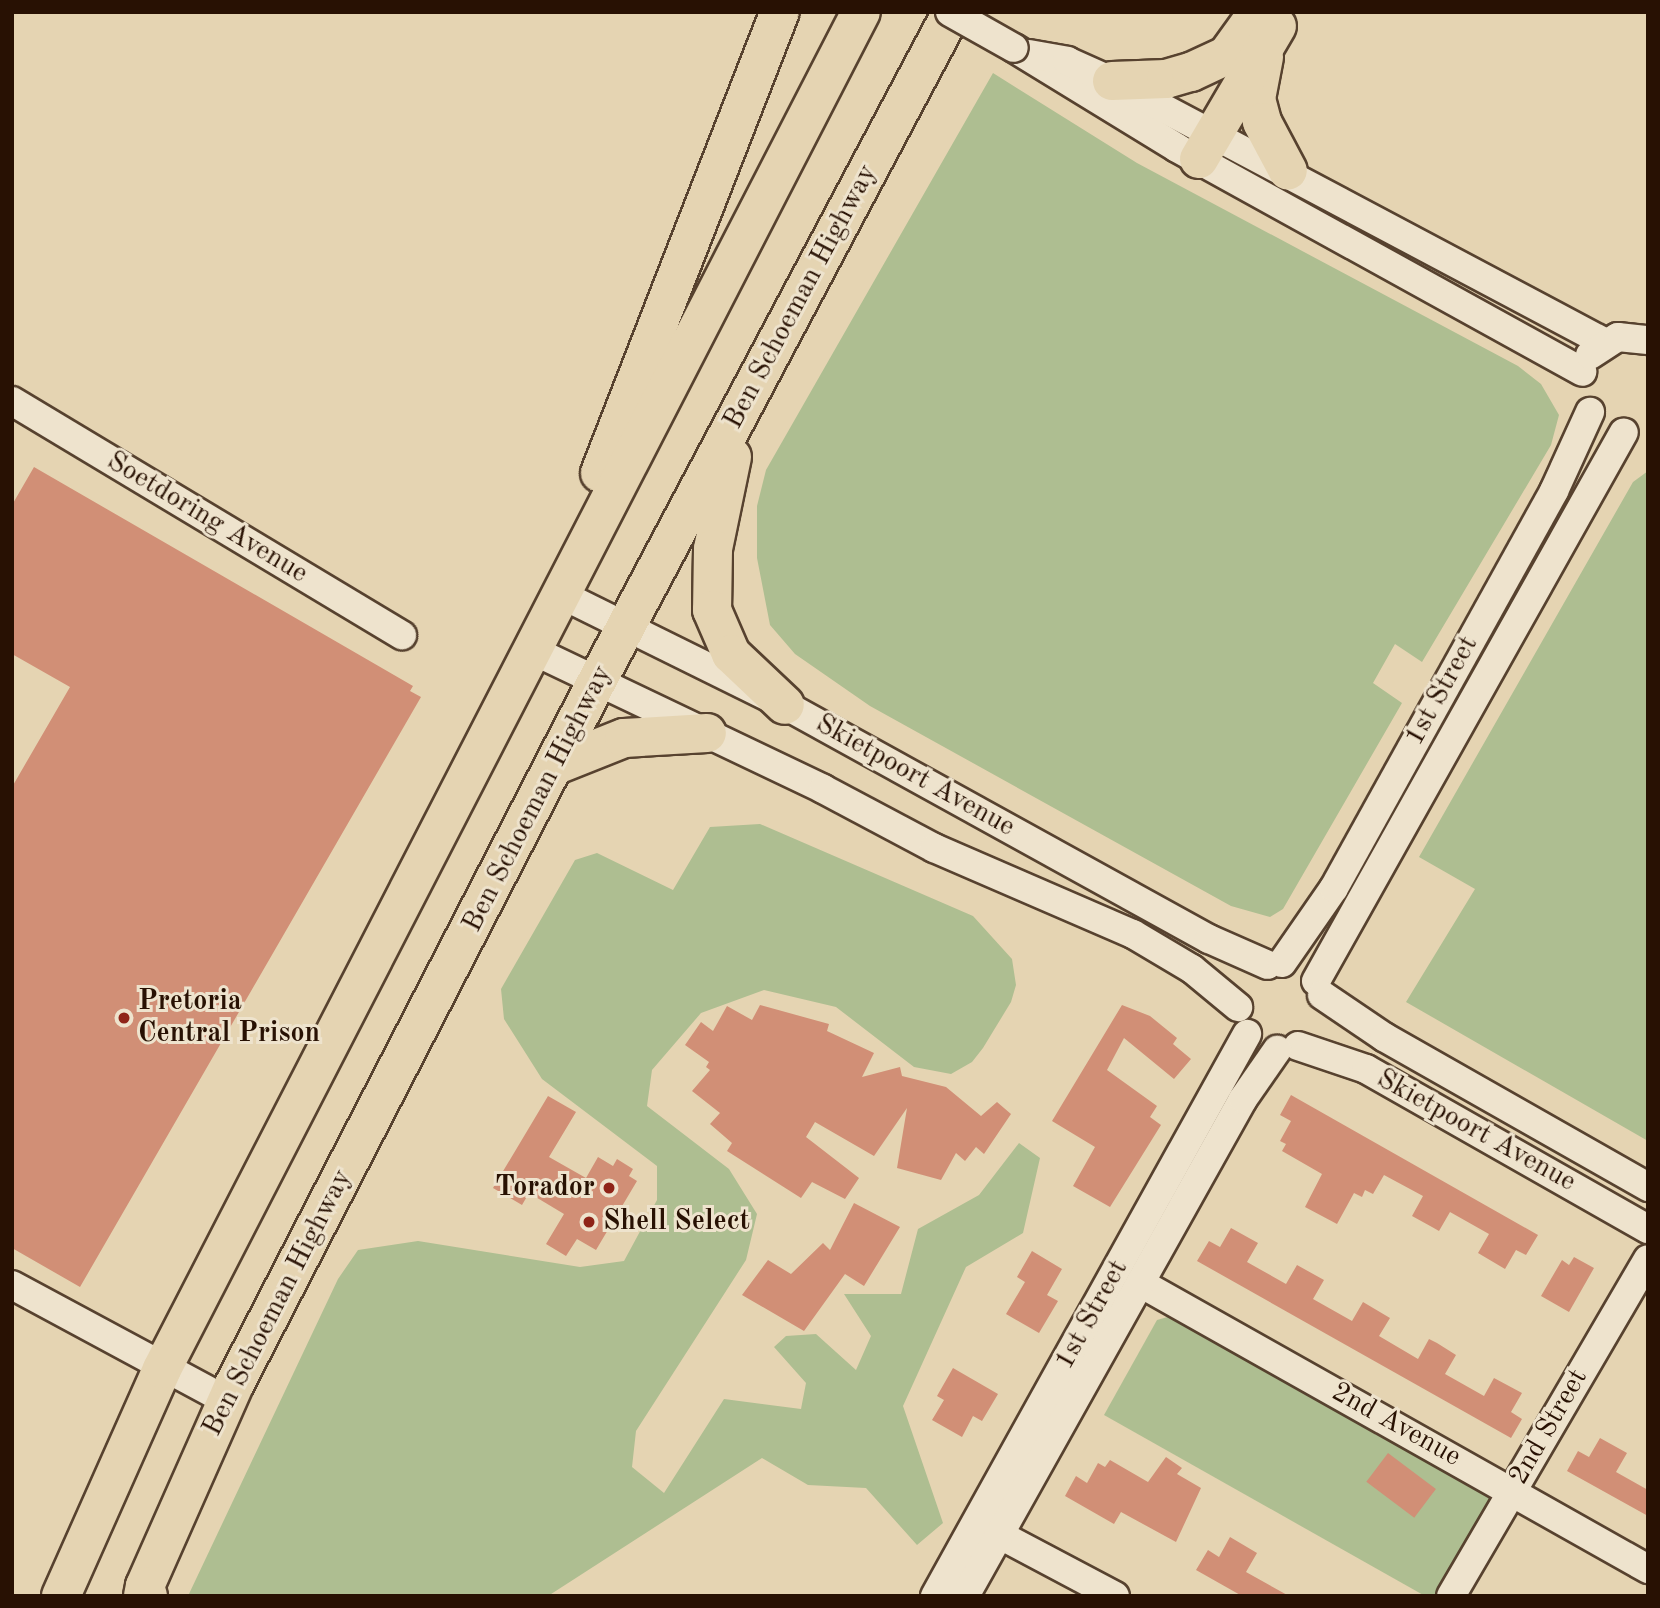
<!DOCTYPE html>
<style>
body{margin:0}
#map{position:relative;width:1660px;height:1608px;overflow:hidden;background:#e5d4b2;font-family:"Old Standard TT",serif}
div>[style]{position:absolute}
.green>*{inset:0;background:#aebe91}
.building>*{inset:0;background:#d18f76;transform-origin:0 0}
.roads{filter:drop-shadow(2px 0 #57422f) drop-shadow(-2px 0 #57422f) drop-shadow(0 2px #57422f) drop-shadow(0 -2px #57422f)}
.street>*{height:28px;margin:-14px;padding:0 14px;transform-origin:14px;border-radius:14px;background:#eee3cd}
.primary>*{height:38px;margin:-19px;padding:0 19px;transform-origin:19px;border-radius:19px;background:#e5d4b2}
.highway>*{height:38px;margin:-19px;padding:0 19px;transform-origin:19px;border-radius:19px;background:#e5d4b2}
.bridges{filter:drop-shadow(2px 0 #57422f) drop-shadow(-2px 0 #57422f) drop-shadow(0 2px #57422f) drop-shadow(0 -2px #57422f)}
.street-bridge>*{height:28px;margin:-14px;padding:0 14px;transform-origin:14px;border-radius:14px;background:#eee3cd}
.dots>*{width:19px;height:19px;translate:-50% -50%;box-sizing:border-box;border:4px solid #eee3cd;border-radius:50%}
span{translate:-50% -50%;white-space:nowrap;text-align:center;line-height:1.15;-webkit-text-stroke:6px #eee3cd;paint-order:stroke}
.street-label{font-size:28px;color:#281103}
.poi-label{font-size:28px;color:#281103;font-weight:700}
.left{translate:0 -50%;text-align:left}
.right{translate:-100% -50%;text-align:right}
.frame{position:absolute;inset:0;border:14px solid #281103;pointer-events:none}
</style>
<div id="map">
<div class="green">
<i style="clip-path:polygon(993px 73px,1137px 163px,1518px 366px,1541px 384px,1559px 415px,1551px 445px,1422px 662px,1395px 644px,1373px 683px,1402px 703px,1283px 909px,1270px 917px,1231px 906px,870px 706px,795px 654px,770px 625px,757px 558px,757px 506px,766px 470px)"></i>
<i style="clip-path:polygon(1648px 471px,1648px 1141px,1406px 1002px,1475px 889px,1419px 857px,1633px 482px)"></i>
<i style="clip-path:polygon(760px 824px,973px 916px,1012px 959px,1016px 985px,1011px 1002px,983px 1048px,972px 1062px,951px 1074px,914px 1067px,836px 1007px,764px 990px,701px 1013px,652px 1070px,647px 1106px,729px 1169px,757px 1214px,746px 1260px,636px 1431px,632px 1467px,664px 1493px,724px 1399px,801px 1409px,806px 1383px,774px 1347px,786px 1336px,816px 1334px,856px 1370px,871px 1336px,844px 1294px,901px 1294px,918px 1229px,979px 1195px,1019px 1143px,1040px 1158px,1023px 1233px,966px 1267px,903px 1406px,943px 1523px,917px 1545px,866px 1488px,808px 1485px,762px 1458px,548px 1596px,188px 1596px,338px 1279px,358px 1250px,418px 1241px,580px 1267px,624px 1261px,657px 1200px,657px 1166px,542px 1079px,504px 1019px,501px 989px,575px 860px,597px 853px,673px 890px,710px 827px)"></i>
<i style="clip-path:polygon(1171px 1316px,1491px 1497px,1492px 1505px,1440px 1596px,1425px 1596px,1104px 1415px,1157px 1320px)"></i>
</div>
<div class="building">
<i style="clip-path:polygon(34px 467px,413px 686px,410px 691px,421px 697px,80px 1287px,12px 1248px,12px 787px,70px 687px,12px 654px,12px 505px)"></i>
<i style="clip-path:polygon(760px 1005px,829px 1024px,827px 1031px,874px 1053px,862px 1077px,900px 1067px,902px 1076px,946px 1087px,981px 1116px,997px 1102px,1011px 1114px,984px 1154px,976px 1147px,965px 1161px,956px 1153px,941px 1180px,897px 1168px,907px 1108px,874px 1156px,815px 1122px,806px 1137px,859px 1178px,845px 1199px,812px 1182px,801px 1198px,727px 1151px,732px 1143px,710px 1124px,720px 1113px,692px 1091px,710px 1070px,706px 1067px,709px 1062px,685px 1045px,701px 1022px,713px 1031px,727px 1006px,752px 1020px)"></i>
<i style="clip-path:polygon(1122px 1005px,1150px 1016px,1177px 1038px,1173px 1044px,1191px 1059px,1174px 1079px,1124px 1038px,1107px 1070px,1157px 1106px,1150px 1117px,1161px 1125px,1110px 1207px,1073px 1186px,1095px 1147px,1052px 1121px)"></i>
<i style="clip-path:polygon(1291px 1095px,1538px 1235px,1526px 1255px,1516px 1250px,1505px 1269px,1478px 1253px,1489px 1234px,1450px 1212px,1439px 1231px,1432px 1227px,1412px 1216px,1423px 1196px,1384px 1175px,1373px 1194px,1365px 1190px,1362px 1197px,1354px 1193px,1337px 1224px,1305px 1207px,1322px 1174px,1282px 1151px,1286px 1144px,1280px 1141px,1291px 1121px,1280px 1115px)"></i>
<i style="clip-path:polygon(548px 1096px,576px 1112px,549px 1157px,586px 1178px,598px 1157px,613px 1166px,617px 1159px,633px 1169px,629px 1176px,637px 1181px,596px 1250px,577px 1239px,566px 1256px,546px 1244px,564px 1214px,529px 1193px,522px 1205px,493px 1188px)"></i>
<i style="clip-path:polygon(854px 1203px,900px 1227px,864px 1286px,845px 1274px,804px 1331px,742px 1295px,768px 1260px,791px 1274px,823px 1243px,830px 1250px)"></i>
<i style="clip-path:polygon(1231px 1228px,1258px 1243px,1247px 1262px,1286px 1284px,1297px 1265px,1324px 1280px,1313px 1299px,1352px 1321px,1363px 1302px,1390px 1318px,1379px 1336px,1418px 1359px,1429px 1339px,1437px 1343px,1456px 1355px,1445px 1374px,1484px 1396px,1494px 1378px,1522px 1393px,1511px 1412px,1522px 1419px,1511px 1438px,1197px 1261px,1209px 1241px,1220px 1247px)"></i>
<i style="clip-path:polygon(1032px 1251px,1062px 1269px,1047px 1295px,1058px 1301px,1039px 1333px,1006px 1314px,1025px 1282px,1017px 1277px)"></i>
<i style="clip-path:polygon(1574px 1257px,1594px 1268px,1569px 1312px,1541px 1296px,1562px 1260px,1569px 1265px)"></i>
<i style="clip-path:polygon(953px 1368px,998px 1394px,982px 1421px,973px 1416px,962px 1437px,932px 1420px,944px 1400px,937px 1396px)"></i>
<i style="clip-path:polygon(1600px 1438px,1627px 1453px,1616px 1472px,1648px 1490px,1648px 1516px,1567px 1471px,1578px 1451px,1589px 1457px)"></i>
<i style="left:1388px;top:1453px;width:60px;height:36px;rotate:37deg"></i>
<i style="clip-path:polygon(1166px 1457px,1182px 1468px,1177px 1474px,1201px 1488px,1176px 1542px,1121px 1512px,1114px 1524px,1065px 1496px,1076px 1476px,1087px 1483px,1098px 1463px,1105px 1467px,1110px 1460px,1148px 1482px)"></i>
<i style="clip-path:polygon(1230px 1537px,1257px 1553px,1246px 1572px,1289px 1596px,1242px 1596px,1196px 1570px,1208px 1550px,1219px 1557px)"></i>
</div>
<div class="roads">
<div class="street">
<i style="left:1014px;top:48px;width:191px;rotate:31.5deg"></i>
<i style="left:1177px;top:148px;width:463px;rotate:28.9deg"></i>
<i style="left:1029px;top:54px;width:39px;rotate:10deg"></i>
<i style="left:1067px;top:61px;width:49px;rotate:24deg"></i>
<i style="left:1112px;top:81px;width:557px;rotate:27.95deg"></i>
<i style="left:1590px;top:355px;width:33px;rotate:-33deg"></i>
<i style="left:1618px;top:337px;width:30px;rotate:6deg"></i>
<i style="left:12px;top:401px;width:455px;rotate:31deg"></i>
<i style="left:558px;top:593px;width:253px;rotate:26.3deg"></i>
<i style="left:785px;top:705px;width:484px;rotate:28.9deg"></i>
<i style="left:1209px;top:939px;width:64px;rotate:23.8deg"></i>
<i style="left:530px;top:649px;width:325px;rotate:25.5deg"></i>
<i style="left:823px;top:789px;width:126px;rotate:28deg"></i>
<i style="left:934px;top:848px;width:217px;rotate:23.4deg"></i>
<i style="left:1133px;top:934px;width:69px;rotate:30.7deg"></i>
<i style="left:1192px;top:969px;width:60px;rotate:39.6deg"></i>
<i style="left:1282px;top:963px;width:91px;rotate:-55.3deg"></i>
<i style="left:1334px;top:888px;width:454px;rotate:-61deg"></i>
<i style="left:1554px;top:491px;width:87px;rotate:-65.5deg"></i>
<i style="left:1316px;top:981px;width:629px;rotate:-60.71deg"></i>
<i style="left:1322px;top:995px;width:75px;rotate:34.1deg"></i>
<i style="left:1384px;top:1037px;width:304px;rotate:29.6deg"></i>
<i style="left:1298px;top:1046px;width:72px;rotate:18.7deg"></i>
<i style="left:1366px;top:1069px;width:324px;rotate:29.6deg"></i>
<i style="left:1142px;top:1284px;width:581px;rotate:29.39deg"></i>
<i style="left:12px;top:1285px;width:244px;rotate:28.3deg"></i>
<i style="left:1000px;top:1535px;width:130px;rotate:27.9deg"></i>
<i style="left:935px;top:1596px;width:643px;rotate:-60.96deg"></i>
<i style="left:965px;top:1596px;width:569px;rotate:-60.78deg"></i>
<i style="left:1243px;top:1099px;width:60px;rotate:-55.2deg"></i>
<i style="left:1451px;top:1596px;width:390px;rotate:-59.7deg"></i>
</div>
<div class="primary">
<i style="left:1264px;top:57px;width:43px;rotate:100.8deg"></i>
<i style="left:1256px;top:99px;width:24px;rotate:75deg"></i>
<i style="left:1262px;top:122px;width:55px;rotate:62deg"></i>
<i style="left:1112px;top:81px;width:54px;rotate:-2.1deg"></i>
<i style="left:1166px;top:79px;width:26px;rotate:-16deg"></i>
<i style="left:1191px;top:72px;width:40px;rotate:-25deg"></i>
<i style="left:1227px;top:55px;width:53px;rotate:-54.2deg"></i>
<i style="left:1199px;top:159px;width:154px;rotate:-59.6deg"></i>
<i style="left:732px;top:457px;width:94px;rotate:101.7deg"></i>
<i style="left:713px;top:549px;width:61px;rotate:90.9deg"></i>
<i style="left:712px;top:610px;width:48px;rotate:66.6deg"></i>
<i style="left:731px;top:654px;width:74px;rotate:43.4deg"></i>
<i style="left:600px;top:473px;width:495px;rotate:-68.7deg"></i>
<i style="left:556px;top:765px;width:73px;rotate:-21.7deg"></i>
<i style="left:624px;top:738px;width:83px;rotate:-3.4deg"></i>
<i style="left:61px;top:1596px;width:248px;rotate:-66deg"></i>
<i style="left:162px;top:1369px;width:1526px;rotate:-62.75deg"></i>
<i style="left:148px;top:1596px;width:10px;rotate:-107deg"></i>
<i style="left:145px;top:1586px;width:220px;rotate:-66.1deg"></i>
<i style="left:234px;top:1385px;width:790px;rotate:-62.72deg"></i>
<i style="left:596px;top:683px;width:760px;rotate:-62.05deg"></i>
</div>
<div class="highway">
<i style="left:143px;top:1596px;width:10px;rotate:-79deg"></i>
</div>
</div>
<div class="bridges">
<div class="street-bridge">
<i style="left:950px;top:12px;width:73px;rotate:29.4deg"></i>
</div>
</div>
<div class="dots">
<i style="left:124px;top:1018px;background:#8f2418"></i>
<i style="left:609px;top:1188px;background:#8f2418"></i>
<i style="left:589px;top:1222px;background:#8f2418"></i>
</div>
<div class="street-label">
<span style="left:801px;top:297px;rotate:-62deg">Ben Schoeman Highway</span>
<span style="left:207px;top:518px;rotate:31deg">Soetdoring Avenue</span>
<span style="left:1442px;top:691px;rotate:-61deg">1st Street</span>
<span style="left:915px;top:776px;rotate:29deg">Skietpoort Avenue</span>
<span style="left:538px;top:799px;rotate:-63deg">Ben Schoeman Highway</span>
<span style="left:1476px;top:1131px;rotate:29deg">Skietpoort Avenue</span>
<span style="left:278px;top:1303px;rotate:-63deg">Ben Schoeman Highway</span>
<span style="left:1092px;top:1315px;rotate:-61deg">1st Street</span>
<span style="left:1396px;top:1425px;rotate:29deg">2nd Avenue</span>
<span style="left:1549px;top:1427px;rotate:-60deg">2nd Street</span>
</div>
<div class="poi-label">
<span class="left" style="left:138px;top:1018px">Pretoria<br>Central Prison</span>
<span class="right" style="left:595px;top:1188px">Torador</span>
<span class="left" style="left:603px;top:1222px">Shell Select</span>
</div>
<div class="frame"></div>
</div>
